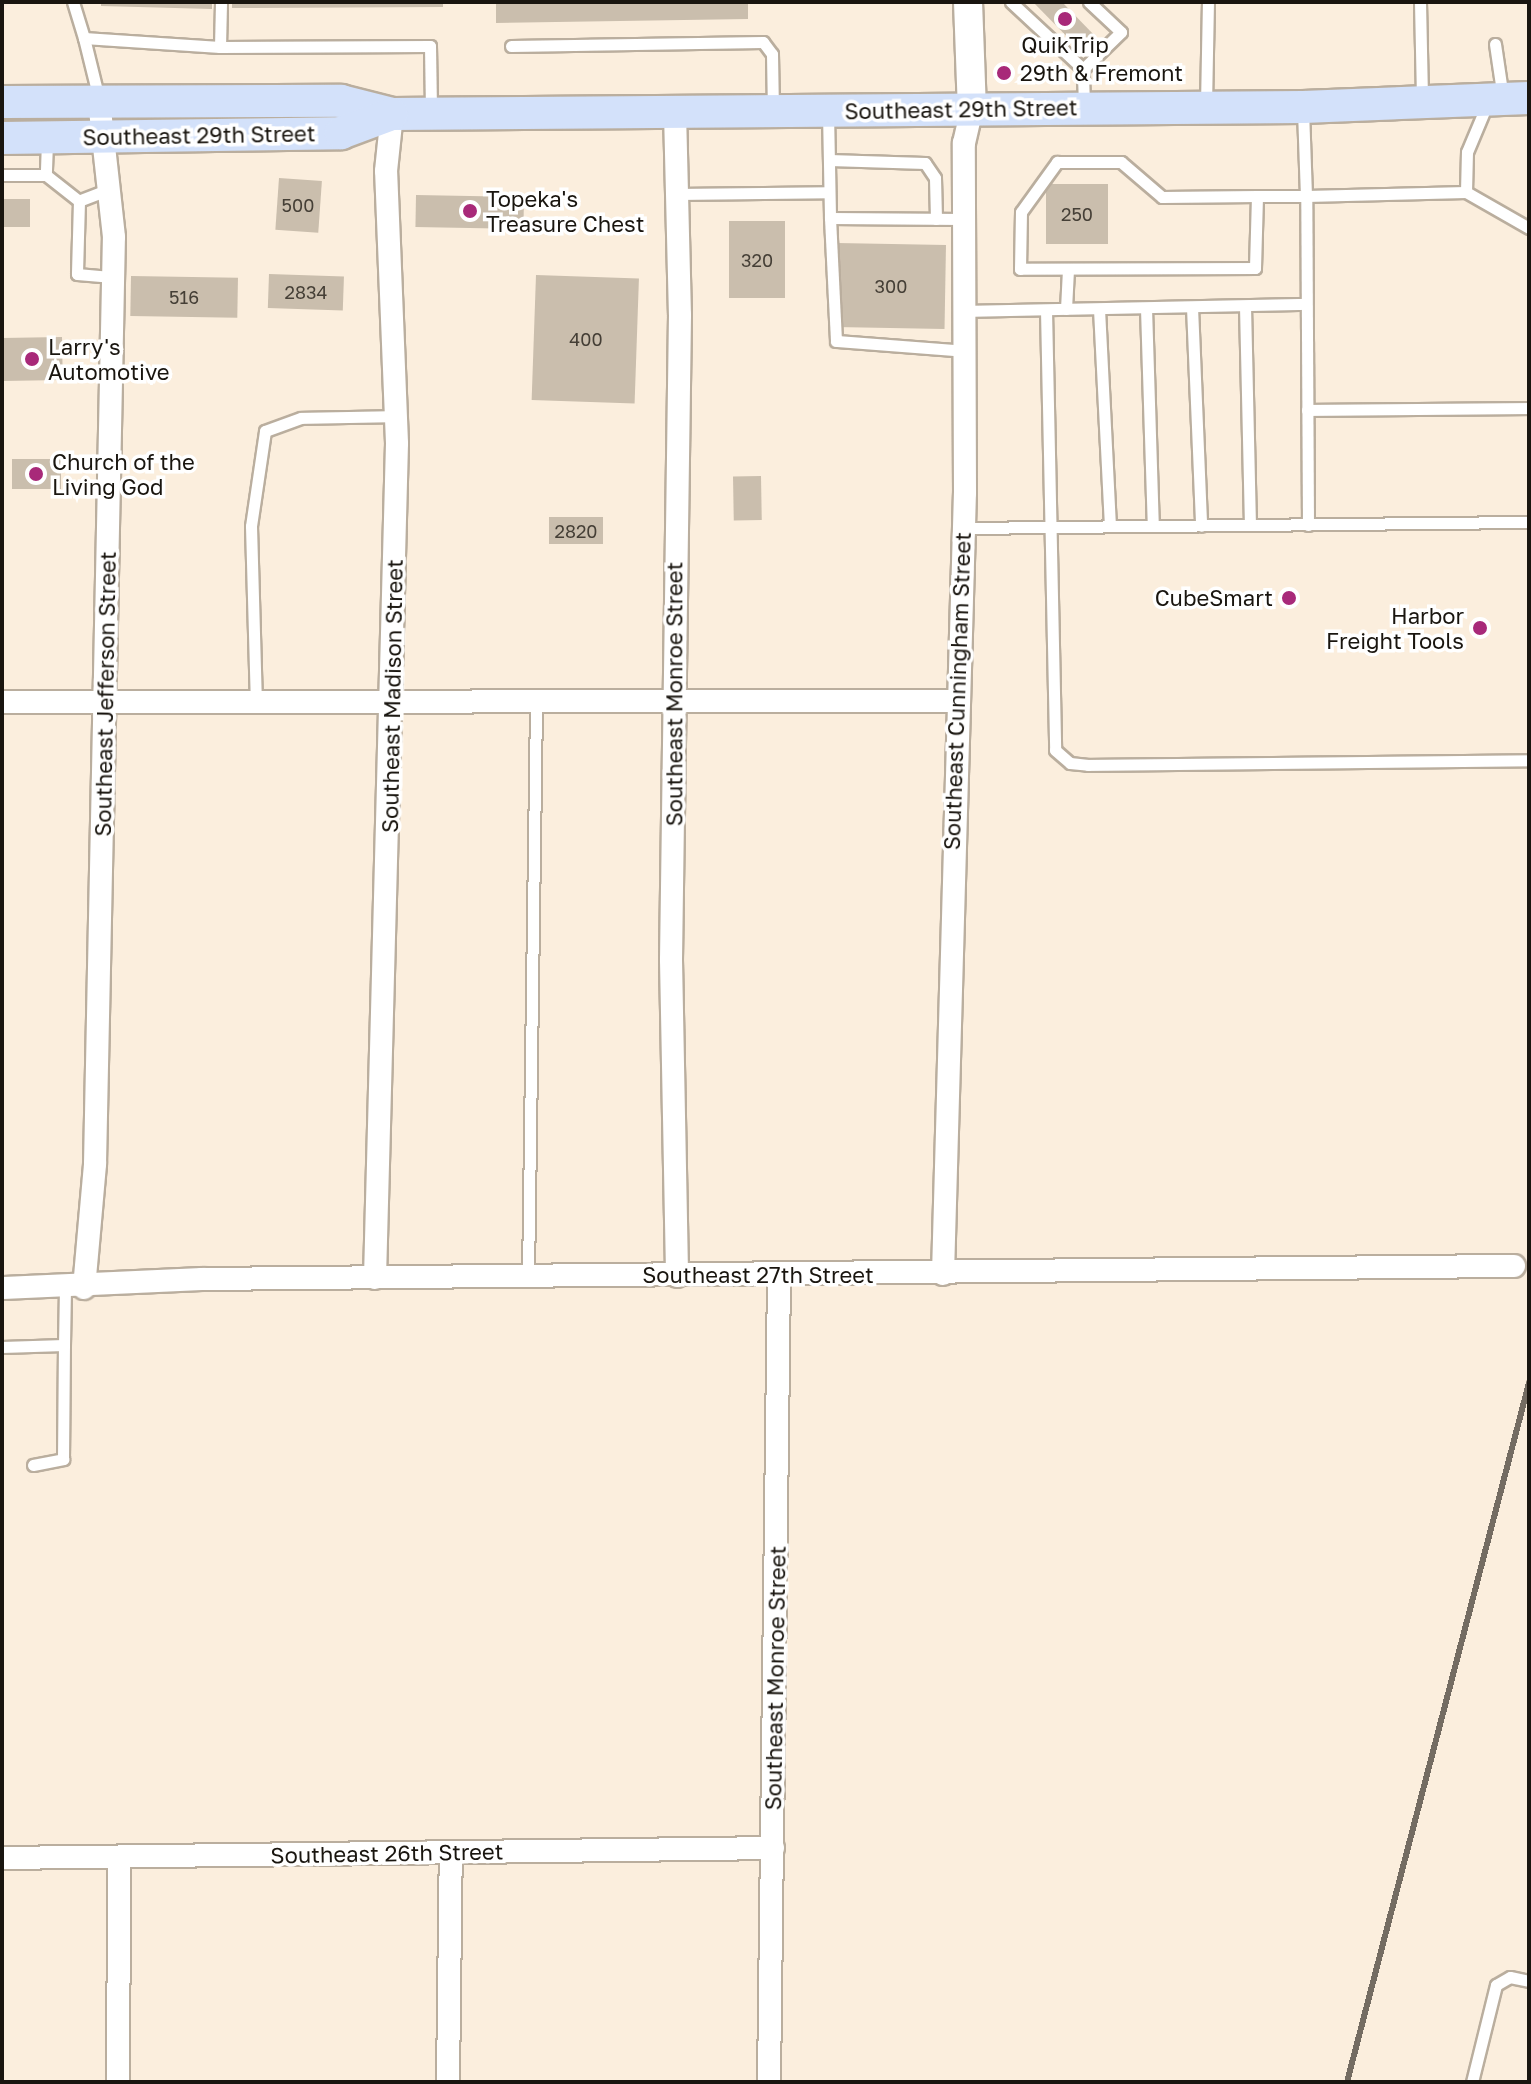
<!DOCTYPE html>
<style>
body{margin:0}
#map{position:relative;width:1531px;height:2084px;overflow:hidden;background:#fbeedd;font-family:"Golos Text",sans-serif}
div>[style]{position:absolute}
.building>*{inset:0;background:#cabead;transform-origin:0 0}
.roads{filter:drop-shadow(2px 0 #baae9e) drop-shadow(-2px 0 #baae9e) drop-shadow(0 2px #baae9e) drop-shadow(0 -2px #baae9e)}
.service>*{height:11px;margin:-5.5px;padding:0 5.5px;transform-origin:5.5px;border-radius:5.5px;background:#fff}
.minor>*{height:22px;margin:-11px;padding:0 11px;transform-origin:11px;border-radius:11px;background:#fff}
.tertiary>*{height:28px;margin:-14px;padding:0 14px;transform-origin:14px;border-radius:14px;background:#fff}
.secondary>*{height:32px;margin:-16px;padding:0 16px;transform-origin:16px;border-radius:16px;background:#d3e1fa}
.rail>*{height:6px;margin:-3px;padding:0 3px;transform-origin:3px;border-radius:3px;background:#746c62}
.dots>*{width:22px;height:22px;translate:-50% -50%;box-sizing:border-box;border:4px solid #fff;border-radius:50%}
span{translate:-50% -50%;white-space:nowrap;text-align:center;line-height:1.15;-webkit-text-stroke:7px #fff;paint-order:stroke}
.number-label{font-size:18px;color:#453f36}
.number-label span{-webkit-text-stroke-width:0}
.poi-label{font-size:22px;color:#19150f}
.left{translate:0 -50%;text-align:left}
.right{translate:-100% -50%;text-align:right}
.street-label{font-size:22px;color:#19150f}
.frame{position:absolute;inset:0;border:4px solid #19150f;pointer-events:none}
</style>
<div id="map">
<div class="building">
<i style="clip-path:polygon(101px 2px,212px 2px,212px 9px,101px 6px)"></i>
<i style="clip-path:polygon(232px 2px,443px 2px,443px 7px,232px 8px)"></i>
<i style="clip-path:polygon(496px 2px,748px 2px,748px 19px,496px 23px)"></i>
<i style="clip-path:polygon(1033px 2px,1062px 2px,1096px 37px,1081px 51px)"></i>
<i style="left:279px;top:178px;width:43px;height:52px;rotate:4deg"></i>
<i style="left:1046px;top:184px;width:62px;height:60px"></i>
<i style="left:416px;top:195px;width:108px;height:32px;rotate:1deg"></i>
<i style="left:2px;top:199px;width:28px;height:28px"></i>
<i style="left:729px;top:221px;width:56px;height:77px"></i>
<i style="left:837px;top:243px;width:109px;height:84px;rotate:1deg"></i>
<i style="left:269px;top:274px;width:75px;height:34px;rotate:2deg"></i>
<i style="left:536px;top:275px;width:103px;height:125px;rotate:2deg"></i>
<i style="left:131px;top:276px;width:107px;height:40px;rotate:1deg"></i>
<i style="left:62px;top:337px;width:43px;height:60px;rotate:89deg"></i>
<i style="left:12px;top:459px;width:49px;height:30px"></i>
<i style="left:761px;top:476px;width:44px;height:28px;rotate:89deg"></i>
<i style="left:603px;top:517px;width:27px;height:54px;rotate:90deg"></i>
</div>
<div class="roads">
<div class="service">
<i style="left:73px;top:2px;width:38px;rotate:73deg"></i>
<i style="left:1011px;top:2px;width:98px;rotate:42.9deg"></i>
<i style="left:1420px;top:2px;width:99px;rotate:88.8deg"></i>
<i style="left:1495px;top:44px;width:55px;rotate:81.6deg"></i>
<i style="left:511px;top:46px;width:252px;rotate:-0.9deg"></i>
<i style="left:763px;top:42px;width:15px;rotate:53deg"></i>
<i style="left:772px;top:54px;width:56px;rotate:89deg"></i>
<i style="left:220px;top:47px;width:210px;rotate:-0.3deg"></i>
<i style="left:430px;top:46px;width:65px;rotate:89.1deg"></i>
<i style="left:99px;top:99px;width:63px;rotate:-103.8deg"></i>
<i style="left:84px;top:38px;width:136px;rotate:3.8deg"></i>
<i style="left:220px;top:47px;width:45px;rotate:-88.7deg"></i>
<i style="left:1084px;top:104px;width:35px;rotate:-92deg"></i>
<i style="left:1083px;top:69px;width:53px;rotate:-44.2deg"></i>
<i style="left:1121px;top:32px;width:44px;rotate:-136.8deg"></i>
<i style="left:1206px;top:105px;width:103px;rotate:-88.9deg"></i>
<i style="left:828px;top:112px;width:106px;rotate:88.9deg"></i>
<i style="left:830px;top:218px;width:133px;rotate:0.4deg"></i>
<i style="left:47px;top:141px;width:34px;rotate:92deg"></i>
<i style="left:46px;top:175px;width:42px;rotate:38.2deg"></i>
<i style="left:829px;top:160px;width:96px;rotate:1.8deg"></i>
<i style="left:925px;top:163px;width:18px;rotate:56deg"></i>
<i style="left:935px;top:178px;width:41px;rotate:88.6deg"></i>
<i style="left:2px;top:175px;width:44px"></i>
<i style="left:107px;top:190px;width:30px;rotate:159deg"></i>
<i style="left:79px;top:201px;width:73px;rotate:91.6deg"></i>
<i style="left:77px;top:274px;width:36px;rotate:5deg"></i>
<i style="left:1466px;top:192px;width:40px;rotate:-88.6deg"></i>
<i style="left:1467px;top:152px;width:54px;rotate:-67.2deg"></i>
<i style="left:676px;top:194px;width:153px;rotate:-0.7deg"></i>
<i style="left:1257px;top:196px;width:72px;rotate:91.6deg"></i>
<i style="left:1255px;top:268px;width:235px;rotate:179.8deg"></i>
<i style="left:1020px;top:269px;width:57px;rotate:-89deg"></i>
<i style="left:1021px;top:212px;width:62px;rotate:-54.2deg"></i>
<i style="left:1057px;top:162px;width:64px"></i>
<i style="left:1121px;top:162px;width:54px;rotate:40.5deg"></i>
<i style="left:1162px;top:197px;width:95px;rotate:-0.6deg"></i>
<i style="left:1257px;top:196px;width:49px"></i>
<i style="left:1306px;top:196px;width:85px;rotate:-92deg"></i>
<i style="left:830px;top:218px;width:123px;rotate:87.2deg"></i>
<i style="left:836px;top:341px;width:129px;rotate:4.4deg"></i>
<i style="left:1245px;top:306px;width:219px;rotate:88.7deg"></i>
<i style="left:1192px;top:307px;width:219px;rotate:87.6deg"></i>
<i style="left:1146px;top:308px;width:218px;rotate:88.2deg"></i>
<i style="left:1066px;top:309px;width:40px;rotate:-87.1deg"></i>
<i style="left:1099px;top:309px;width:217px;rotate:87.1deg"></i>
<i style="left:1046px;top:310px;width:440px;rotate:88.8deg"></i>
<i style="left:1055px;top:750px;width:20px;rotate:41deg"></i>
<i style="left:1070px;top:763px;width:18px;rotate:6deg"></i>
<i style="left:1088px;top:765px;width:441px;rotate:-0.6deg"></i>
<i style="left:967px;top:311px;width:338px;rotate:-1.2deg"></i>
<i style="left:1307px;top:410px;width:222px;rotate:-0.5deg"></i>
<i style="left:1308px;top:525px;width:329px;rotate:-90.3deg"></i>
<i style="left:1306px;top:196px;width:160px;rotate:-1.4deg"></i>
<i style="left:1466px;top:192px;width:73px;rotate:29.7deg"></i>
<i style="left:963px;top:528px;width:566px;rotate:-0.61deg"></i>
<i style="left:256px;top:705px;width:179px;rotate:-91.6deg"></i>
<i style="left:251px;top:526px;width:96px;rotate:-81.6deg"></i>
<i style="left:265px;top:431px;width:38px;rotate:-20deg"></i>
<i style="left:301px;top:418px;width:95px;rotate:-1.2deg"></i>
<i style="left:528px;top:1277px;width:571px;rotate:-89.2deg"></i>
<i style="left:2px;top:1347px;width:62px;rotate:-1.8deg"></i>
<i style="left:64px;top:1345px;width:57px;rotate:-89deg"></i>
<i style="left:33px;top:1465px;width:31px;rotate:-11deg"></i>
<i style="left:63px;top:1459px;width:114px;rotate:-89.5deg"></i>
<i style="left:1472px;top:2082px;width:100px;rotate:-76.1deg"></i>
<i style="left:1496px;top:1985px;width:16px;rotate:-30deg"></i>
<i style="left:1510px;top:1977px;width:19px;rotate:12deg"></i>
</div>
<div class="minor">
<i style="left:675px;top:112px;width:203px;rotate:88.6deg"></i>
<i style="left:680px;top:315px;width:645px;rotate:90.8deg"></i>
<i style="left:671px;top:960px;width:316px;rotate:88.9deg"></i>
<i style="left:2px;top:702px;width:952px;rotate:-0.06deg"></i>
<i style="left:943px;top:1274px;width:781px;rotate:-88.39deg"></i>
<i style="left:965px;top:493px;width:350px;rotate:-90.2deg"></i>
<i style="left:964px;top:143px;width:35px;rotate:-77deg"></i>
<i style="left:375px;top:1278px;width:835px;rotate:-88.49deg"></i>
<i style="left:397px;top:443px;width:272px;rotate:-92.3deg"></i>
<i style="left:386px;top:171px;width:57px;rotate:-84deg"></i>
<i style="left:2px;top:1288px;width:200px;rotate:-2.6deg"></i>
<i style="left:202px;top:1279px;width:1312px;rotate:-0.57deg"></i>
<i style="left:84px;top:1288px;width:124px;rotate:-84.9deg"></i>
<i style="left:95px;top:1164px;width:927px;rotate:-88.83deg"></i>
<i style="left:114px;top:237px;width:137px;rotate:-96.3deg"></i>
<i style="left:2px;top:1858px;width:771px;rotate:-0.74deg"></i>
<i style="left:118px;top:2082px;width:225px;rotate:-89.7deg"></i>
<i style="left:448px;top:2082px;width:230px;rotate:-89.3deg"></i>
<i style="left:769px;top:2082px;width:808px;rotate:-89.29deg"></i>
</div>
<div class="tertiary">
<i style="left:968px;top:2px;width:107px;rotate:87.9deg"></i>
</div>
<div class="secondary">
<i style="left:2px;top:102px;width:339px;rotate:-0.2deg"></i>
<i style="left:341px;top:101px;width:53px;rotate:14.3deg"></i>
<i style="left:392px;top:114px;width:911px;rotate:-0.44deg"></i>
<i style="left:1303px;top:107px;width:226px;rotate:-2.3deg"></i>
<i style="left:2px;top:138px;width:339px;rotate:-0.8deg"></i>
<i style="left:341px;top:133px;width:54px;rotate:-20.4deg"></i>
</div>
</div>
<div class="rail">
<i style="left:1347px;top:2082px;width:722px;rotate:-75.41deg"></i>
</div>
<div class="dots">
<i style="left:1065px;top:19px;background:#a82979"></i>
<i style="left:1004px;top:73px;background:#a82979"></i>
<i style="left:470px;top:211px;background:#a82979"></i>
<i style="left:32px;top:359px;background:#a82979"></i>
<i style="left:36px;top:474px;background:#a82979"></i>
<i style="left:1289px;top:598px;background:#a82979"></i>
<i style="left:1480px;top:628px;background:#a82979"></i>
</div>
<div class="number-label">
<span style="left:298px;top:205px">500</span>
<span style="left:1077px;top:214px">250</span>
<span style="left:757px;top:260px">320</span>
<span style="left:891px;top:286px">300</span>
<span style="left:306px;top:292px">2834</span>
<span style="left:184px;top:297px">516</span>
<span style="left:586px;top:339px">400</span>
<span style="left:576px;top:531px">2820</span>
</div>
<div class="poi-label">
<span style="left:1065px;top:45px">QuikTrip</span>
<span class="left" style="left:1020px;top:73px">29th &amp; Fremont</span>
<span class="left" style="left:486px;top:211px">Topeka's<br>Treasure Chest</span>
<span class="left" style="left:48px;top:359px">Larry's<br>Automotive</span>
<span class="left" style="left:52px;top:474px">Church of the<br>Living God</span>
<span class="right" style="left:1273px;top:598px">CubeSmart</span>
<span class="right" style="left:1464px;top:628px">Harbor<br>Freight Tools</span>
</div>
<div class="street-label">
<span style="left:961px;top:109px;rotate:-1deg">Southeast 29th Street</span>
<span style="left:199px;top:135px;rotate:-1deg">Southeast 29th Street</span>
<span style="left:957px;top:691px;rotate:-88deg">Southeast Cunningham Street</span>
<span style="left:105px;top:694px;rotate:-89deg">Southeast Jefferson Street</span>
<span style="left:674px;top:694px;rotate:-90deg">Southeast Monroe Street</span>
<span style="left:392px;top:696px;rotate:-89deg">Southeast Madison Street</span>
<span style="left:758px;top:1275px">Southeast 27th Street</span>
<span style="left:775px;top:1678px;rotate:-89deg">Southeast Monroe Street</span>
<span style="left:387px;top:1853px;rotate:-1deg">Southeast 26th Street</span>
</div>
<div class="frame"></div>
</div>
